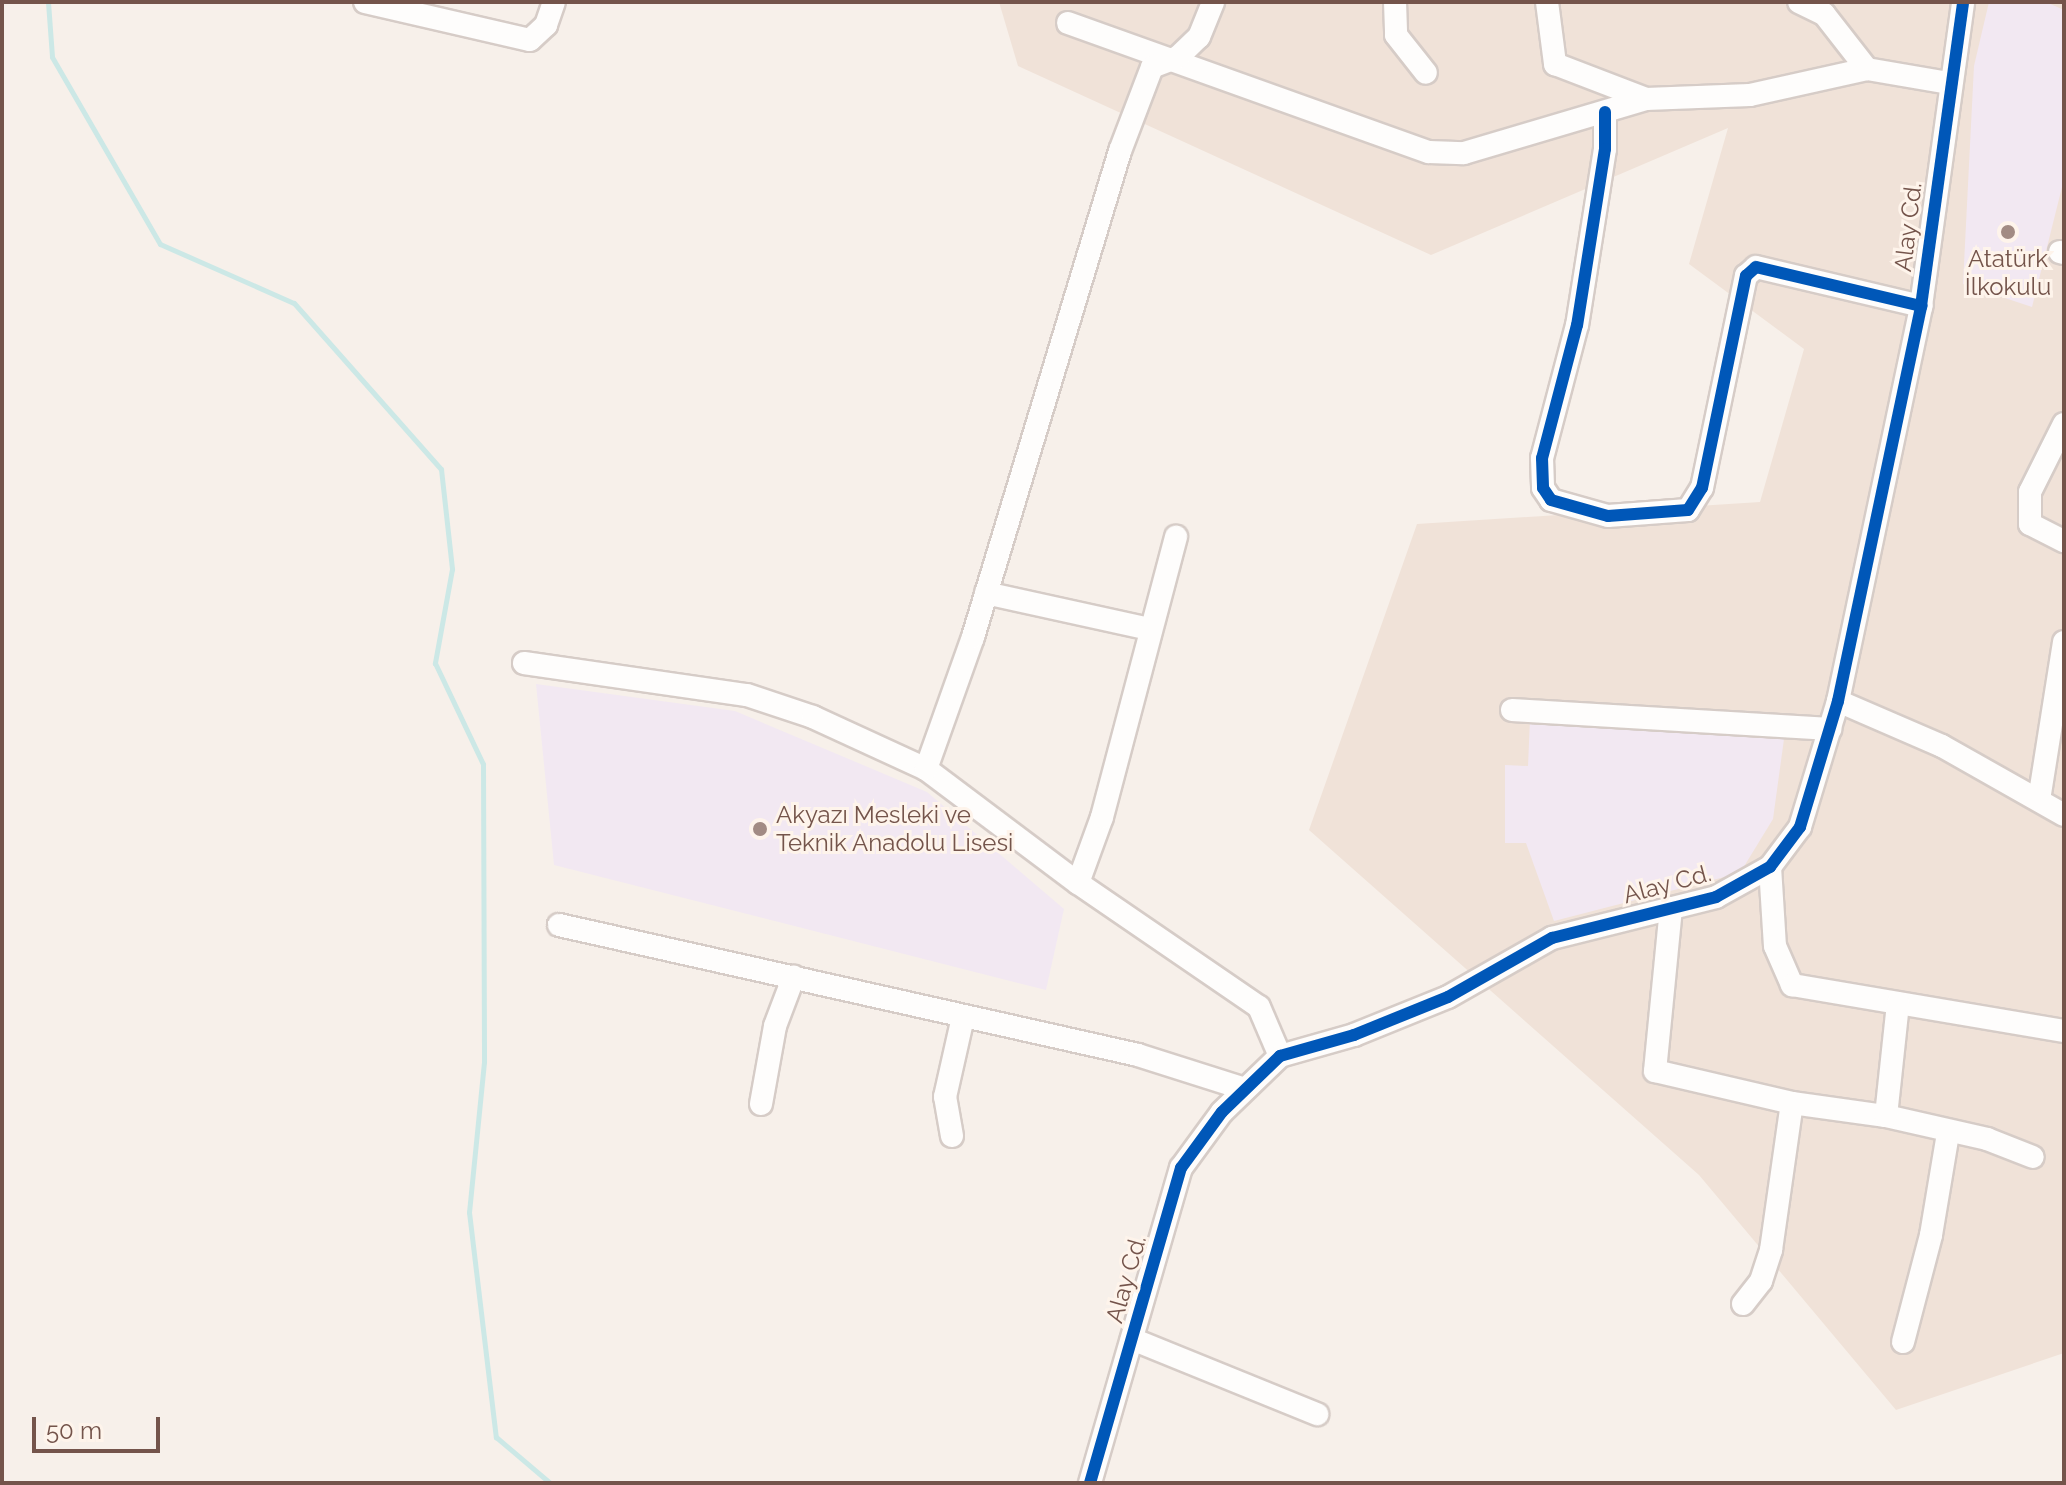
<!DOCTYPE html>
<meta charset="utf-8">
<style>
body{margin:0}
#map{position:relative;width:2066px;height:1485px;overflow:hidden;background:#f7f0ea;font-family:Raleway,sans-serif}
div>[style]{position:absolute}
.residential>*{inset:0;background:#f0e2d8}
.education>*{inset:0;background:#f2e8f2}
.stream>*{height:5px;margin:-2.5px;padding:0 2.5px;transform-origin:2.5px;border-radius:2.5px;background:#cce8e6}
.roads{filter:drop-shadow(2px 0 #d6ccc7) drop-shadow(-2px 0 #d6ccc7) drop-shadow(0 2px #d6ccc7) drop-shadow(0 -2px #d6ccc7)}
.minor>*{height:22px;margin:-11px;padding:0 11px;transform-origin:11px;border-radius:11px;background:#fefdfc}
.cycleway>*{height:12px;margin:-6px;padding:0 6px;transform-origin:6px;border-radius:6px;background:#0057b8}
.dots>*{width:22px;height:22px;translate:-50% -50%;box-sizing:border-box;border:4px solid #fef4eb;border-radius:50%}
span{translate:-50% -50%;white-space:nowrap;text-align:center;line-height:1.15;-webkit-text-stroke:6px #fef4eb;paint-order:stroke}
.street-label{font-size:24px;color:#74544b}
.poi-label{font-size:24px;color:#74544b}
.left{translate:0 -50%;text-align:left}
.frame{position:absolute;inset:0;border:4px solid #74544b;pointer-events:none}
.scale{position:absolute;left:32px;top:1417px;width:128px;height:36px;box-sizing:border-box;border:4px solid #74544b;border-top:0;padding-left:10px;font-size:24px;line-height:28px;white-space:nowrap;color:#74544b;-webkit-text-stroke:6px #fef4eb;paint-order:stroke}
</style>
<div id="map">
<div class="residential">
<i style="clip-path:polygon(999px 2px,2064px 2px,2064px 1353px,1896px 1410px,1699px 1175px,1309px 830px,1417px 524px,1760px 502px,1804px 349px,1689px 264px,1728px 128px,1431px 255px,1018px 66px)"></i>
</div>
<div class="education">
<i style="clip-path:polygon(1989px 2px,2046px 2px,2064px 10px,2064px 179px,2032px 307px,1963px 284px,1974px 66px)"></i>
<i style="clip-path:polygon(536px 684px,735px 711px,927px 792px,1064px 909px,1046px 990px,554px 865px)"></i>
<i style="clip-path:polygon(1530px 719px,1784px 739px,1773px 819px,1740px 873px,1554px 921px,1526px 843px,1505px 843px,1505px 765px,1528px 766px)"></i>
</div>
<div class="stream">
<i style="left:48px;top:2px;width:55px;rotate:85.8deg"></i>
<i style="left:52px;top:57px;width:216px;rotate:60deg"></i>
<i style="left:160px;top:244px;width:146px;rotate:23.8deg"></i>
<i style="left:294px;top:303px;width:222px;rotate:48.5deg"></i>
<i style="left:441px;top:469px;width:101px;rotate:83.7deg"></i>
<i style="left:452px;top:569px;width:96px;rotate:100.3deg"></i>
<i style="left:435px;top:663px;width:112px;rotate:64.6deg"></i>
<i style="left:483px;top:764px;width:298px;rotate:89.8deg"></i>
<i style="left:484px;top:1062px;width:151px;rotate:95.7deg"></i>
<i style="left:469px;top:1212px;width:227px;rotate:83.2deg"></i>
<i style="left:496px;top:1437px;width:71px;rotate:40.4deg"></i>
</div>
<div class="roads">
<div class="minor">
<i style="left:365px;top:2px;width:169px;rotate:13deg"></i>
<i style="left:530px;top:40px;width:22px;rotate:-43deg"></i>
<i style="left:546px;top:25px;width:24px;rotate:-71deg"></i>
<i style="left:1395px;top:2px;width:33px;rotate:88deg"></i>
<i style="left:1396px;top:35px;width:48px;rotate:51.7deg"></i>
<i style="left:1547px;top:2px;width:63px;rotate:82.6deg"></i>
<i style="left:1555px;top:64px;width:97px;rotate:21deg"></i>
<i style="left:1799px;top:2px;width:28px;rotate:26deg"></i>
<i style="left:1824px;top:14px;width:70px;rotate:52deg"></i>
<i style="left:1068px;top:23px;width:383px;rotate:19.7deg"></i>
<i style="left:1429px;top:152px;width:35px;rotate:2deg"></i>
<i style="left:1464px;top:153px;width:190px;rotate:-16.5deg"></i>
<i style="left:1646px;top:99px;width:104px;rotate:-2.2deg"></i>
<i style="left:1750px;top:95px;width:120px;rotate:-12.5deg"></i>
<i style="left:1867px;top:69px;width:83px;rotate:9.7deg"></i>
<i style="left:1605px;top:112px;width:37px;rotate:90deg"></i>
<i style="left:1605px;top:149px;width:178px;rotate:99deg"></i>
<i style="left:1577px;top:325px;width:138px;rotate:104.7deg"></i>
<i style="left:1542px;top:458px;width:30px;rotate:88deg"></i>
<i style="left:1543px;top:488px;width:14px;rotate:56deg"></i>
<i style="left:1551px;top:500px;width:59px;rotate:15.7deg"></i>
<i style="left:1608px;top:516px;width:80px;rotate:-4.3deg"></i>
<i style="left:1688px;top:510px;width:26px;rotate:-58deg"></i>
<i style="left:1702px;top:488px;width:217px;rotate:-78.3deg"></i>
<i style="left:1746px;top:276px;width:13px;rotate:-42deg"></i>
<i style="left:1756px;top:267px;width:170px;rotate:13.3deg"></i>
<i style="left:2060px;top:252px;width:4px;rotate:14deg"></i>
<i style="left:2064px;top:424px;width:76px;rotate:116.6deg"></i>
<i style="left:2030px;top:492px;width:32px;rotate:90deg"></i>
<i style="left:2030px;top:524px;width:38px;rotate:27deg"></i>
<i style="left:986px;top:593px;width:168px;rotate:12.4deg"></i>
<i style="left:524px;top:663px;width:225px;rotate:8.2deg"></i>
<i style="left:747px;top:695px;width:70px;rotate:18.4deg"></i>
<i style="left:813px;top:717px;width:124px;rotate:24.7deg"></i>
<i style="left:926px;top:769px;width:190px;rotate:36.9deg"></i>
<i style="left:1078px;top:883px;width:219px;rotate:34.4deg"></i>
<i style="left:1259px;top:1007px;width:53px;rotate:66.8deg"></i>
<i style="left:1838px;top:701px;width:113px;rotate:23.4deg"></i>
<i style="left:1942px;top:746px;width:140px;rotate:29.5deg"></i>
<i style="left:1512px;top:710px;width:319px;rotate:3.4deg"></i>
<i style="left:926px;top:769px;width:140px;rotate:-70.4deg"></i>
<i style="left:973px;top:637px;width:508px;rotate:-73.17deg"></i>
<i style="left:1120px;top:151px;width:90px;rotate:-69.1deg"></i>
<i style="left:1152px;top:67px;width:28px;rotate:-21deg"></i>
<i style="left:1178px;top:57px;width:29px;rotate:-44deg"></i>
<i style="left:1199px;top:37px;width:38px;rotate:-68deg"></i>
<i style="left:2039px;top:800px;width:160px;rotate:-81deg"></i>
<i style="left:1770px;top:867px;width:79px;rotate:86.4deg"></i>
<i style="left:1775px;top:946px;width:43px;rotate:66.4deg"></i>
<i style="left:1792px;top:985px;width:276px;rotate:9.6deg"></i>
<i style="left:1078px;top:883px;width:70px;rotate:-70deg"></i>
<i style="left:1102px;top:817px;width:290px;rotate:-75.2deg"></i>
<i style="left:1671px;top:908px;width:164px;rotate:95.6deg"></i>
<i style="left:1655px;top:1071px;width:141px;rotate:13.1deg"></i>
<i style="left:1792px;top:1103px;width:95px;rotate:7.9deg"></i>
<i style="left:1886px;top:1116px;width:104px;rotate:12.8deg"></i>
<i style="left:1987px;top:1139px;width:49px;rotate:21.4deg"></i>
<i style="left:559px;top:925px;width:593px;rotate:12.65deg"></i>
<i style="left:1138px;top:1055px;width:112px;rotate:17.6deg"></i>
<i style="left:761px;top:1104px;width:79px;rotate:-79.8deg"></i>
<i style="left:775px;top:1026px;width:53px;rotate:-69.2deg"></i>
<i style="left:1886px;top:1116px;width:113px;rotate:-83.9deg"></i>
<i style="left:952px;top:1136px;width:40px;rotate:-100deg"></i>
<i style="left:945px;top:1097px;width:82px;rotate:-77.3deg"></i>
<i style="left:1743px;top:1304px;width:29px;rotate:-52deg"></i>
<i style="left:1761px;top:1281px;width:33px;rotate:-72deg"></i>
<i style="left:1771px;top:1250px;width:148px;rotate:-81.9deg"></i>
<i style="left:1132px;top:1339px;width:200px;rotate:22.1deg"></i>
<i style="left:1903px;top:1342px;width:111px;rotate:-75.3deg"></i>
<i style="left:1931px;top:1235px;width:103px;rotate:-80.5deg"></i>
<i style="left:1090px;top:1483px;width:328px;rotate:-73.9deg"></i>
<i style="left:1181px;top:1168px;width:69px;rotate:-53.8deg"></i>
<i style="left:1222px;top:1112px;width:81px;rotate:-44deg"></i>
<i style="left:1280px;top:1056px;width:77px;rotate:-15.8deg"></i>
<i style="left:1354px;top:1035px;width:101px;rotate:-22deg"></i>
<i style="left:1448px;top:997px;width:120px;rotate:-29.6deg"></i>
<i style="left:1552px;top:938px;width:169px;rotate:-14deg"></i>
<i style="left:1716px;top:897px;width:62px;rotate:-29.1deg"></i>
<i style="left:1770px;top:867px;width:50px;rotate:-53.1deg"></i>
<i style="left:1800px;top:827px;width:132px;rotate:-73.2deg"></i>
<i style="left:1838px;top:701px;width:404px;rotate:-78.1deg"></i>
<i style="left:1921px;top:306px;width:307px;rotate:-82.1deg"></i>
</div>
</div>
<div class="cycleway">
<i style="left:1605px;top:112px;width:37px;rotate:90deg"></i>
<i style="left:1605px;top:149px;width:178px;rotate:99deg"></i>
<i style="left:1577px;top:325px;width:138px;rotate:104.7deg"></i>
<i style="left:1542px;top:458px;width:30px;rotate:88deg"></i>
<i style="left:1543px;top:488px;width:14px;rotate:56deg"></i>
<i style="left:1551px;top:500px;width:59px;rotate:15.7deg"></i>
<i style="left:1608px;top:516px;width:80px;rotate:-4.3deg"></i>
<i style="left:1688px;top:510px;width:26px;rotate:-58deg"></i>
<i style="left:1702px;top:488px;width:217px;rotate:-78.3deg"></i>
<i style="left:1746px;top:276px;width:13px;rotate:-42deg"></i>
<i style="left:1756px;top:267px;width:170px;rotate:13.3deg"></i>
<i style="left:1090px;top:1483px;width:328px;rotate:-73.9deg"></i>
<i style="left:1181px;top:1168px;width:69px;rotate:-53.8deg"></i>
<i style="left:1222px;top:1112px;width:81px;rotate:-44deg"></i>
<i style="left:1280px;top:1056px;width:77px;rotate:-15.8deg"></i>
<i style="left:1354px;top:1035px;width:101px;rotate:-22deg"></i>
<i style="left:1448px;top:997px;width:120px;rotate:-29.6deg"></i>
<i style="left:1552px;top:938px;width:169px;rotate:-14deg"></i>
<i style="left:1716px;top:897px;width:62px;rotate:-29.1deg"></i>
<i style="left:1770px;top:867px;width:50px;rotate:-53.1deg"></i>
<i style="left:1800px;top:827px;width:132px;rotate:-73.2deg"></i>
<i style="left:1838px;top:701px;width:404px;rotate:-78.1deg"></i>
<i style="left:1921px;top:306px;width:307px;rotate:-82.1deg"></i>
</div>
<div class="dots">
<i style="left:2008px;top:232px;background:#a28b83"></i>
<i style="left:760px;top:829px;background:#a28b83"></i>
</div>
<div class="street-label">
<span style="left:1908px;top:227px;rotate:-83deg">Alay Cd.</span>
<span style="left:1667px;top:884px;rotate:-15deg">Alay Cd.</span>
<span style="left:1126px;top:1279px;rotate:-74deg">Alay Cd.</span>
</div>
<div class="poi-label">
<span style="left:2008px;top:273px">Atatürk<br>İlkokulu</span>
<span class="left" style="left:776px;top:829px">Akyazı Mesleki ve<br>Teknik Anadolu Lisesi</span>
</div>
<div class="frame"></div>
<div class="scale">50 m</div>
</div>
